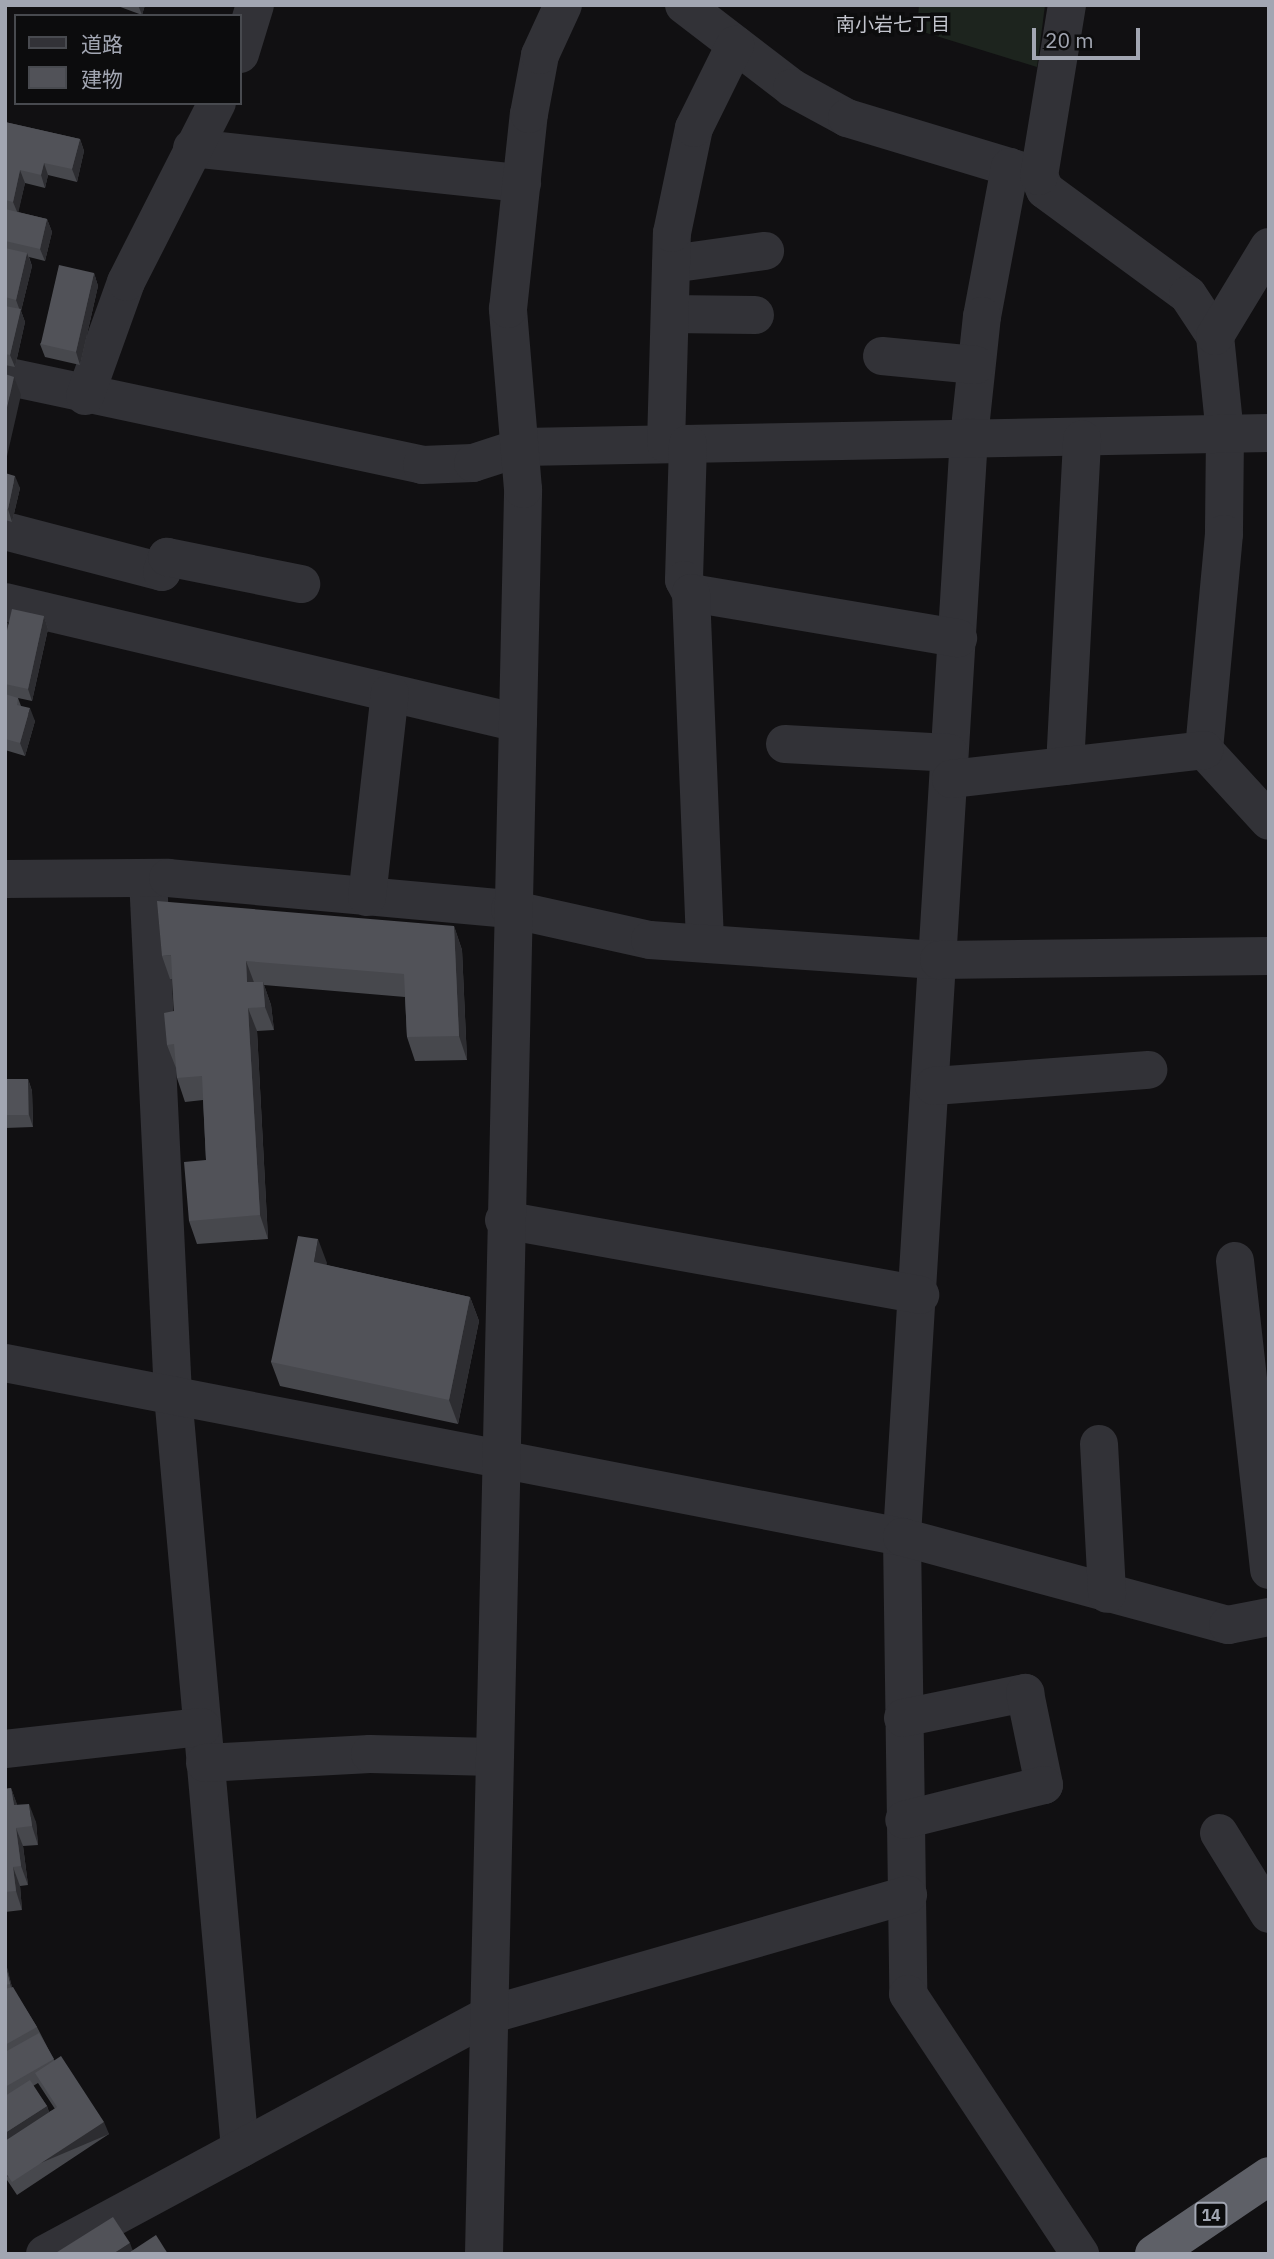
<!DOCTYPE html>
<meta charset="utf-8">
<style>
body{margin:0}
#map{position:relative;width:1274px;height:2259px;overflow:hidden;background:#111012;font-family:"IBM Plex Sans","Noto Sans JP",sans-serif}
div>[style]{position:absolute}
.green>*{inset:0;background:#1d241e}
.minor>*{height:38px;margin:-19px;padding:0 19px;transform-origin:19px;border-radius:19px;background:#323237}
.highway>*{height:38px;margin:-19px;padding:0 19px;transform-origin:19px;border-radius:19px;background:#5e6067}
.wall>*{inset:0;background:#47484d}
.shaded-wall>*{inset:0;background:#2d2d31;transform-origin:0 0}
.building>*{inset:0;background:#515258;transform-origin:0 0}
span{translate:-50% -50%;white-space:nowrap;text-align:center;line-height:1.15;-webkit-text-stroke:7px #0c0c0d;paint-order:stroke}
.shield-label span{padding:2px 5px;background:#0c0c0d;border:2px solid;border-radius:5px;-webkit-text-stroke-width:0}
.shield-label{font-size:16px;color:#a2a6b2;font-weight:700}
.neighbourhood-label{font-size:19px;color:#c3c5ce}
.frame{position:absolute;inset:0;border:7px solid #a2a6b2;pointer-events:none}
.legend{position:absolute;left:14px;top:14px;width:228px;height:91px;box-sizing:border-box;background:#0c0c0d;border:2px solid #484a4f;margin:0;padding:9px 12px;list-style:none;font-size:21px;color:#a2a6b2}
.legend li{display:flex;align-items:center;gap:14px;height:35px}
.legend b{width:35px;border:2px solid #484a4f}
.scale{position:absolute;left:1032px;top:28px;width:108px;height:32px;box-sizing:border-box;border:4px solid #a2a6b2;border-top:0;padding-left:9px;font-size:21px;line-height:24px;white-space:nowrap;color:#a2a6b2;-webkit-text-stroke:5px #0c0c0d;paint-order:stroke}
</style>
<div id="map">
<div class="green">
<i style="clip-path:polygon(919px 5px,1045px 5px,1037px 67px,917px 30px)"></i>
</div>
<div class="minor">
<i style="left:684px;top:5px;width:136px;rotate:37.5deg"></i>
<i style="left:792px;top:88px;width:63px;rotate:28.6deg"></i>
<i style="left:847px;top:118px;width:201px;rotate:16.8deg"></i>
<i style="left:1039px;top:176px;width:15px;rotate:67deg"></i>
<i style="left:1045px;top:190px;width:177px;rotate:36.3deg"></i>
<i style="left:1188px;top:295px;width:49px;rotate:56.6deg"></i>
<i style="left:1215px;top:336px;width:99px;rotate:84.2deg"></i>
<i style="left:1225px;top:434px;width:100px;rotate:90.6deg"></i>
<i style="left:1224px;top:534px;width:217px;rotate:95.3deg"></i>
<i style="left:1204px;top:750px;width:96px;rotate:47.5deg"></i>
<i style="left:240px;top:54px;width:51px;rotate:-73deg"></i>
<i style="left:192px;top:148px;width:332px;rotate:6.1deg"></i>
<i style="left:1010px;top:167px;width:152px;rotate:100.6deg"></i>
<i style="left:982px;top:316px;width:122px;rotate:96.1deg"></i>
<i style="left:969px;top:437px;width:1102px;rotate:93.49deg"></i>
<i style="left:902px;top:1537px;width:457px;rotate:89.2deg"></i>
<i style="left:908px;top:1994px;width:312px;rotate:56.5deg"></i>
<i style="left:1039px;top:176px;width:173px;rotate:-80.7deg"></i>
<i style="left:671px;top:264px;width:95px;rotate:-7.9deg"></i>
<i style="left:670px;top:314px;width:85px;rotate:0.7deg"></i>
<i style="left:1215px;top:336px;width:104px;rotate:-58.8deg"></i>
<i style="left:882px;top:356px;width:94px;rotate:5.5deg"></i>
<i style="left:5px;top:376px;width:426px;rotate:12deg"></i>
<i style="left:422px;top:465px;width:51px;rotate:-2.2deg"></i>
<i style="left:473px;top:463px;width:52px;rotate:-18.1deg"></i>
<i style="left:522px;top:447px;width:747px;rotate:-1.07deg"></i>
<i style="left:85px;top:396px;width:121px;rotate:-70.2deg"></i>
<i style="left:126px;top:282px;width:201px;rotate:-63.1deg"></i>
<i style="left:666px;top:444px;width:211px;rotate:-88.4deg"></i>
<i style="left:672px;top:233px;width:107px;rotate:-78.2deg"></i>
<i style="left:694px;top:128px;width:93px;rotate:-63.7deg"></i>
<i style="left:688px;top:444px;width:136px;rotate:91.7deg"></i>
<i style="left:684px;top:580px;width:15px;rotate:62deg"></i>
<i style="left:691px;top:593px;width:271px;rotate:9.6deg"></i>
<i style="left:5px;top:531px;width:162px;rotate:14.6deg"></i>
<i style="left:162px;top:572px;width:16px;rotate:-72deg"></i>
<i style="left:167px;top:557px;width:137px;rotate:11.4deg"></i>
<i style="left:691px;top:593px;width:350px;rotate:87.7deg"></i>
<i style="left:5px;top:602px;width:527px;rotate:13.27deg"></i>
<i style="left:785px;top:744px;width:164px;rotate:3.1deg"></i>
<i style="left:1065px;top:766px;width:327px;rotate:-87deg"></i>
<i style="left:951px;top:779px;width:255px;rotate:-6.5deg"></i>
<i style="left:148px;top:878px;width:518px;rotate:87.23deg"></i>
<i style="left:173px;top:1395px;width:757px;rotate:84.92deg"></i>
<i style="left:5px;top:879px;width:163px;rotate:-0.4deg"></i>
<i style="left:168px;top:878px;width:343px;rotate:5.2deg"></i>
<i style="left:510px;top:909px;width:143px;rotate:12.5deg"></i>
<i style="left:650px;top:940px;width:290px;rotate:4deg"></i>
<i style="left:939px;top:960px;width:330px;rotate:-0.7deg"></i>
<i style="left:367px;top:897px;width:205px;rotate:-83.6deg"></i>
<i style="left:934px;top:1086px;width:215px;rotate:-4.3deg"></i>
<i style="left:504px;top:1220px;width:423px;rotate:10.2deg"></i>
<i style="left:1235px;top:1261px;width:311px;rotate:83.7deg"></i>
<i style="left:5px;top:1363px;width:914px;rotate:10.98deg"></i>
<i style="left:902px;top:1537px;width:338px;rotate:15.1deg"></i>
<i style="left:1228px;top:1625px;width:42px;rotate:-11deg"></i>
<i style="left:1099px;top:1444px;width:150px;rotate:86.9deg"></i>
<i style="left:903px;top:1718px;width:125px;rotate:-11.6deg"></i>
<i style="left:1025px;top:1693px;width:94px;rotate:78.3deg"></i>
<i style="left:1044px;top:1785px;width:144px;rotate:166deg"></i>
<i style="left:5px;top:1749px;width:198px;rotate:-6.4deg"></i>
<i style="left:205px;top:1763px;width:165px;rotate:-3.1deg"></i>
<i style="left:370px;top:1754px;width:124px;rotate:1.4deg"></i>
<i style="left:1219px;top:1833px;width:95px;rotate:58.3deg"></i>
<i style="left:45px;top:2254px;width:504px;rotate:-28.29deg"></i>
<i style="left:489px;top:2015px;width:436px;rotate:-16deg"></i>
<i style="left:484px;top:2254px;width:1765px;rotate:-88.73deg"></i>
<i style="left:523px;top:489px;width:181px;rotate:-94.8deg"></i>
<i style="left:508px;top:309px;width:196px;rotate:-83.9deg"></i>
<i style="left:529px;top:114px;width:60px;rotate:-79.4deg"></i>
<i style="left:540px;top:55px;width:55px;rotate:-65.3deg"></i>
</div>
<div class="highway">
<i style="left:1154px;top:2254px;width:139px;rotate:-34.1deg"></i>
</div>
<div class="wall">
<i style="clip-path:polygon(115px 5px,145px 5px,142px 15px)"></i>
<i style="clip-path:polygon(5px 122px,80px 139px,84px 151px,77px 182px,48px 175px,45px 188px,25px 183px,18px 212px,47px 219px,52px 232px,45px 261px,29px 257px,32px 266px,21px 311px,25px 322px,15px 367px,5px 365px)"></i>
<i style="clip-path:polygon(94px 273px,98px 286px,80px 365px,45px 357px,40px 344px)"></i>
<i style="clip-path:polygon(5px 473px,20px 488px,12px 522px,5px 520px)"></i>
<i style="clip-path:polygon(44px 616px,48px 629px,32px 701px,18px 698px,21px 706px,35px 721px,25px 756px,5px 750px,5px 617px,8px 625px)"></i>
<i style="clip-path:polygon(454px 926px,462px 950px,467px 1060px,415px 1061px,407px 1037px,405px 997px,264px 985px,271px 1005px,274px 1030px,257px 1031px,268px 1239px,197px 1244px,189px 1221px,206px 1160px,203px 1100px,185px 1102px,177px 1078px,176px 1068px,167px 1045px,174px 1011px,172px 979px,170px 979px,162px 956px)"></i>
<i style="clip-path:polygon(5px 1079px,28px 1079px,32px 1091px,33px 1127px,5px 1128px)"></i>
<i style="clip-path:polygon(327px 1263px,326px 1265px,470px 1297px,479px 1321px,458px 1424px,280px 1386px,271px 1362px)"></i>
<i style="clip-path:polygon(11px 1788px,17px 1805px,36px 1822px,38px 1845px,23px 1846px,28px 1885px,20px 1886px,22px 1910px,5px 1912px,5px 1789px)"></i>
<i style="clip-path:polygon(evenodd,5px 1962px,12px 1987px,37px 2027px,54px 2060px,109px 2134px,17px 2195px,5px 2177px,5px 1962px,38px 2083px,55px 2109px,49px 2112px,47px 2106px,33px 2086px,38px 2083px)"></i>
</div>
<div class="shaded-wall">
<i style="clip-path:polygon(138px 5px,145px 5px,142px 15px)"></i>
<i style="clip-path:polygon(80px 139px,84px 151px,77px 182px,72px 169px)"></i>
<i style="clip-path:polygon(44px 163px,48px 175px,45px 188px,41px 175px)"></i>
<i style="clip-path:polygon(20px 170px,25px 183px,18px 214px,13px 202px)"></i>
<i style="clip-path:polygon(47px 219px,52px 232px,45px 261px,40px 249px)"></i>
<i style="clip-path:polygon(27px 253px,32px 266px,21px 311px,25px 322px,15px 367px,10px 355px,20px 311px,16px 300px)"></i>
<i style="clip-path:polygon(94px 273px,98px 286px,80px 365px,76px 352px)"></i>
<i style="clip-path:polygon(14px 377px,21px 395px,5px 465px,5px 417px)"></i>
<i style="clip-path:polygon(15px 476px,20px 488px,12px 522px,8px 509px)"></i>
<i style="clip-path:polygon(44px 616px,48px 629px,32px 701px,28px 689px)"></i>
<i style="clip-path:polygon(5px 617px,10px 629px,5px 647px)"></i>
<i style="clip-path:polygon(30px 708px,35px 721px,25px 756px,20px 743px)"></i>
<i style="clip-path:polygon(454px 926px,462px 950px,467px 1060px,459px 1036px)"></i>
<i style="clip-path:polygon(246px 961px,255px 985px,247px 982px)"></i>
<i style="clip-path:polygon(263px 982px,271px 1005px,274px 1030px,265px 1007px)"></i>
<i style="clip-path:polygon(248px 1008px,257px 1031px,268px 1239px,260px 1215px)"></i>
<i style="clip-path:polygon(28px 1079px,32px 1091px,33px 1127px,29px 1115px)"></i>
<i style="clip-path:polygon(318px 1239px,327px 1263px,322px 1285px,314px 1262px)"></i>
<i style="clip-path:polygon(470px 1297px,479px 1321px,458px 1424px,449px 1400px)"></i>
<i style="clip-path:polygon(11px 1788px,18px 1807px,14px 1805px)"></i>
<i style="clip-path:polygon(29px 1804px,36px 1822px,38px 1845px,32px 1826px)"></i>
<i style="clip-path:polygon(16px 1828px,23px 1846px,28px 1885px,21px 1866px)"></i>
<i style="clip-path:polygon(13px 1867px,20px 1886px,22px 1910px,16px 1891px)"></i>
<i style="clip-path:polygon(5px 1962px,8px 1970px,14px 1997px,10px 1984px)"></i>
<i style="clip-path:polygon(47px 2106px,51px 2118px,5px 2148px,5px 2133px)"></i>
<i style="left:104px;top:2122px;width:13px;height:110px;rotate:67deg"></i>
<i style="clip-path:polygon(130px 2243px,134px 2254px,113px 2254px)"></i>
</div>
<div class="building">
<i style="clip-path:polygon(5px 122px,80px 139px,72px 169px,44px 163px,41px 175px,20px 170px,13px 202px,5px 200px)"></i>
<i style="clip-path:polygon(5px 209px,47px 219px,40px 249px,5px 241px)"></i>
<i style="clip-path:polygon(5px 248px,27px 253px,16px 300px,5px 297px)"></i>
<i style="left:59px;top:265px;width:36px;height:81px;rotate:13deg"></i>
<i style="clip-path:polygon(5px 306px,21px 309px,10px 355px,5px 354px)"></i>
<i style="clip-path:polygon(5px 374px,14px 377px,5px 417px)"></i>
<i style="clip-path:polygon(5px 473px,15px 476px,8px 509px,5px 509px)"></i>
<i style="clip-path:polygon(12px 609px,44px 616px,28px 689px,5px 684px,5px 639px)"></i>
<i style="clip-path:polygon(5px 694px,18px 698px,17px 705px,30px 708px,20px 743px,5px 739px)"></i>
<i style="clip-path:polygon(157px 901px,454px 926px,459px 1036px,407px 1037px,404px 974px,246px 961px,247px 982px,263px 982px,265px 1007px,248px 1008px,260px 1215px,189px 1221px,184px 1162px,206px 1160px,202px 1076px,177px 1078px,174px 1044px,167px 1045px,164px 1013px,174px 1011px,171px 955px,162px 956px)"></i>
<i style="left:5px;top:1079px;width:23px;height:36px"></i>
<i style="clip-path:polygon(298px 1236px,318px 1239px,314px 1262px,470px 1297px,449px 1400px,271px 1362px)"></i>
<i style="clip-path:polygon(11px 1788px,14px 1805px,29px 1804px,32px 1826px,16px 1828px,21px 1866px,13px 1867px,16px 1891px,5px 1892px,5px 1789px)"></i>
<i style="clip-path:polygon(5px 1964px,10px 1984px,5px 1985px)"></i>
<i style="clip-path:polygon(13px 1987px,37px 2027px,5px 2045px,5px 1989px)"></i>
<i style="clip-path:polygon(39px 2033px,54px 2059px,5px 2087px,5px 2052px)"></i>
<i style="clip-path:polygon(61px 2056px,104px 2122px,12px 2182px,5px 2172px,5px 2141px,57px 2107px,35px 2073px)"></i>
<i style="clip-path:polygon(30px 2080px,47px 2106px,5px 2133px,5px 2096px)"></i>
<i style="clip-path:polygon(113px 2217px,130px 2243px,113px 2254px,54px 2254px)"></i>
<i style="clip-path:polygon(156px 2235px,168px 2254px,127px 2254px)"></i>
</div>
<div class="shield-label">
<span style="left:1211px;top:2215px">14</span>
</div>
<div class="neighbourhood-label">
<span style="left:893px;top:25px">南小岩七丁目</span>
</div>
<div class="frame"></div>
<ul class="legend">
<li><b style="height:9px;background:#323237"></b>道路</li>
<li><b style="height:19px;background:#515258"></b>建物</li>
</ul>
<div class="scale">20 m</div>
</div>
